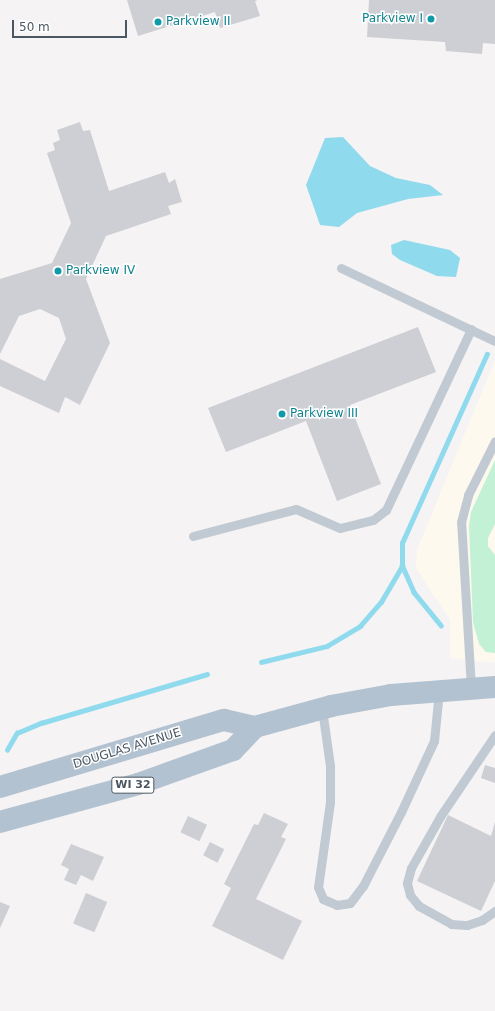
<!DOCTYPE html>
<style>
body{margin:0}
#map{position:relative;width:495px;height:1011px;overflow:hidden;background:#f5f3f3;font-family:"DejaVu Sans",sans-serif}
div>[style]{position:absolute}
.commercial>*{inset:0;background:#fdf9ef}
.green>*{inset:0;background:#c3f1d5}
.water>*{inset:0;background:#90daee}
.stream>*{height:4.5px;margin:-2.25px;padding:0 2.25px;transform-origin:2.25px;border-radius:2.25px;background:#90daee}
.building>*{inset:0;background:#cdcfd5;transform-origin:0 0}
.service>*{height:9px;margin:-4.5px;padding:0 4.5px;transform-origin:4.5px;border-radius:4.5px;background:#c1cad2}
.primary>*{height:22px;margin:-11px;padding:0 11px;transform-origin:11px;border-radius:11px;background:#b3c2d1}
.dots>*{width:11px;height:11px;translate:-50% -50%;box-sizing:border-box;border:2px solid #fff;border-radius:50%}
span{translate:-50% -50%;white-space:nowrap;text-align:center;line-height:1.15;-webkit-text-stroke:3px #fff;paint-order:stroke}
.shield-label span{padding:1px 3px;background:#fff;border:1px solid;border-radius:3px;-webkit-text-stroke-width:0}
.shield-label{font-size:11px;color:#4a5661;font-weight:700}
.culture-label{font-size:12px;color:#0d838f}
.right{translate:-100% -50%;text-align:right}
.left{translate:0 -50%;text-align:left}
.street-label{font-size:12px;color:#4a5661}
.scale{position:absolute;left:12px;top:20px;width:115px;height:18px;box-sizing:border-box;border:2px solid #4a5661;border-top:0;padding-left:5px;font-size:12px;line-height:14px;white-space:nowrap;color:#4a5661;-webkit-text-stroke:3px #fff;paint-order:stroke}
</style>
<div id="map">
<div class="commercial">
<i style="clip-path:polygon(495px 360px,495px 663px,450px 658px,450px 620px,416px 568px,417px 550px)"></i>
</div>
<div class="green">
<i style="clip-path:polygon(495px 460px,495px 524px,488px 538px,488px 546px,495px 555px,495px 653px,486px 652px,479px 644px,473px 622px,469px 526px,471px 512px)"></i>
</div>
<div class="water">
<i style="clip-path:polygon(343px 137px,370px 166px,396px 178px,430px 185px,443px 195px,408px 199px,357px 213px,339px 227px,320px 225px,306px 185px,325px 138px)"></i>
<i style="clip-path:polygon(404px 240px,450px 250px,460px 258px,456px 277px,437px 276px,400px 260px,392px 254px,391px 245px)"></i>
</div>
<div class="stream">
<i style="left:441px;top:626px;width:43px;rotate:-129.3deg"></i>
<i style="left:414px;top:593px;width:30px;rotate:-114deg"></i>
<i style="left:402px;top:566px;width:23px;rotate:-90deg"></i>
<i style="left:402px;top:543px;width:207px;rotate:-65.8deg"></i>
<i style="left:261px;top:662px;width:68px;rotate:-13.6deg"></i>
<i style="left:327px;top:646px;width:39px;rotate:-31deg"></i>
<i style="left:360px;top:626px;width:32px;rotate:-49deg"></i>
<i style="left:381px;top:602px;width:42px;rotate:-59.7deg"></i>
<i style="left:7px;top:750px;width:20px;rotate:-60deg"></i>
<i style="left:17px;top:733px;width:26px;rotate:-23deg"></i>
<i style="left:41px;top:723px;width:173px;rotate:-16.4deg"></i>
</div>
<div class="building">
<i style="clip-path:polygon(127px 0,258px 0,255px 1px,260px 16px,220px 28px,215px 12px,138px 36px)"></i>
<i style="clip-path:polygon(369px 0,495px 0,495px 44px,483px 43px,482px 54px,446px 51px,445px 42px,367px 37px)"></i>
<i style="clip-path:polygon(80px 122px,83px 131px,90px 130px,109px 191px,165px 172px,169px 183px,175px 179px,182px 202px,168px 206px,171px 214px,106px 236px,86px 279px,110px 343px,80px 405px,65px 397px,59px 413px,0 386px,0 359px,45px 381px,66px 339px,59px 318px,40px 309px,19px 316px,0 354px,0 279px,52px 263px,71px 223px,47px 153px,55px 150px,53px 143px,60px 140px,57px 130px)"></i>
<i style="clip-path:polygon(418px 327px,436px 372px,350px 405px,381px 484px,337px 501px,306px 421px,226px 452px,208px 408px)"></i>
<i style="clip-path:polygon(485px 765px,495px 768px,495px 783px,481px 778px)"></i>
<i style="clip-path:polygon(264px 813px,288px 824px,281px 837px,286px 839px,256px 899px,302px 921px,283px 960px,212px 926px,231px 888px,224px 884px,254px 824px,258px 825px)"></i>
<i style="clip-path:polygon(448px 815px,491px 836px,495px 822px,495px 881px,481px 911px,417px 881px)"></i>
<i style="left:188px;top:816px;width:21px;height:18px;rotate:25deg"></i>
<i style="left:210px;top:842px;width:16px;height:15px;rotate:27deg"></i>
<i style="clip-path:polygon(71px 844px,104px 857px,93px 881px,81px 875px,76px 885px,64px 880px,69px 869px,61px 865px)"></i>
<i style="left:86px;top:893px;width:23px;height:33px;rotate:23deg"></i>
<i style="clip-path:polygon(0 902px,10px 906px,0 928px)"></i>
</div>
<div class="service">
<i style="left:341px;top:268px;width:170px;rotate:25.4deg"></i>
<i style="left:193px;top:536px;width:106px;rotate:-14.7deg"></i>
<i style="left:296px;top:509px;width:48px;rotate:23.4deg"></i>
<i style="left:340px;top:528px;width:34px;rotate:-14deg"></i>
<i style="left:373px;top:520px;width:16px;rotate:-38deg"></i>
<i style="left:386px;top:510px;width:200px;rotate:-64.8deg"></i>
<i style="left:471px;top:688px;width:166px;rotate:-93.4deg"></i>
<i style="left:461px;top:522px;width:28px;rotate:-75deg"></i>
<i style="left:468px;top:495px;width:60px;rotate:-63.4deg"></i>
<i style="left:322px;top:709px;width:58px;rotate:82deg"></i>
<i style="left:330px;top:766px;width:36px;rotate:90deg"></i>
<i style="left:330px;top:802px;width:86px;rotate:98deg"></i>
<i style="left:318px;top:887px;width:13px;rotate:67deg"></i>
<i style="left:323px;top:899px;width:15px;rotate:23deg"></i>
<i style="left:337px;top:905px;width:13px;rotate:-9deg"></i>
<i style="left:350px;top:903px;width:21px;rotate:-53deg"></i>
<i style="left:363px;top:886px;width:83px;rotate:-62.8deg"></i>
<i style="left:401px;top:812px;width:78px;rotate:-65.1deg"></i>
<i style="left:434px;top:741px;width:50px;rotate:-84.3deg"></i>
<i style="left:495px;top:735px;width:97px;rotate:124deg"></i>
<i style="left:441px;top:815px;width:61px;rotate:119.5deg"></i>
<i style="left:411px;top:868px;width:16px;rotate:105deg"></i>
<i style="left:407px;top:883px;width:12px;rotate:76deg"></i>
<i style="left:410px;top:895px;width:14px;rotate:51deg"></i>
<i style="left:419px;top:906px;width:37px;rotate:29deg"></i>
<i style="left:451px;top:924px;width:16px;rotate:4deg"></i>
<i style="left:467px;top:925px;width:16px;rotate:-18deg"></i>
<i style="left:482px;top:920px;width:16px;rotate:-35deg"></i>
</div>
<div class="primary">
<i style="left:0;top:787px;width:234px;rotate:-16.7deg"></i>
<i style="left:224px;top:720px;width:32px;rotate:13deg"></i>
<i style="left:255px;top:727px;width:79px;rotate:-15.4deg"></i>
<i style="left:331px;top:706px;width:61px;rotate:-10.4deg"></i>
<i style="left:391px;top:695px;width:104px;rotate:-4.4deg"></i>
<i style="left:0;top:822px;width:143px;rotate:-15.4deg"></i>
<i style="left:138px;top:784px;width:101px;rotate:-19.7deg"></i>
<i style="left:233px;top:750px;width:32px;rotate:-46deg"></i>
</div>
<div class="dots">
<i style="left:431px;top:19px;background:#0f9aa8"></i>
<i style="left:158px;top:22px;background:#0f9aa8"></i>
<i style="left:58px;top:271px;background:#0f9aa8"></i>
<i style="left:282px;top:414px;background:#0f9aa8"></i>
</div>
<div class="shield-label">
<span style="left:133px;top:785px">WI 32</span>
</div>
<div class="culture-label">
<span class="right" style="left:423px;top:19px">Parkview I</span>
<span class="left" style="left:166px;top:22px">Parkview II</span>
<span class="left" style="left:66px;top:271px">Parkview IV</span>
<span class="left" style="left:290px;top:414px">Parkview III</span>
</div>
<div class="street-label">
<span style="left:127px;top:749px;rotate:-17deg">DOUGLAS AVENUE</span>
</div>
<div class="scale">50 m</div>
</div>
